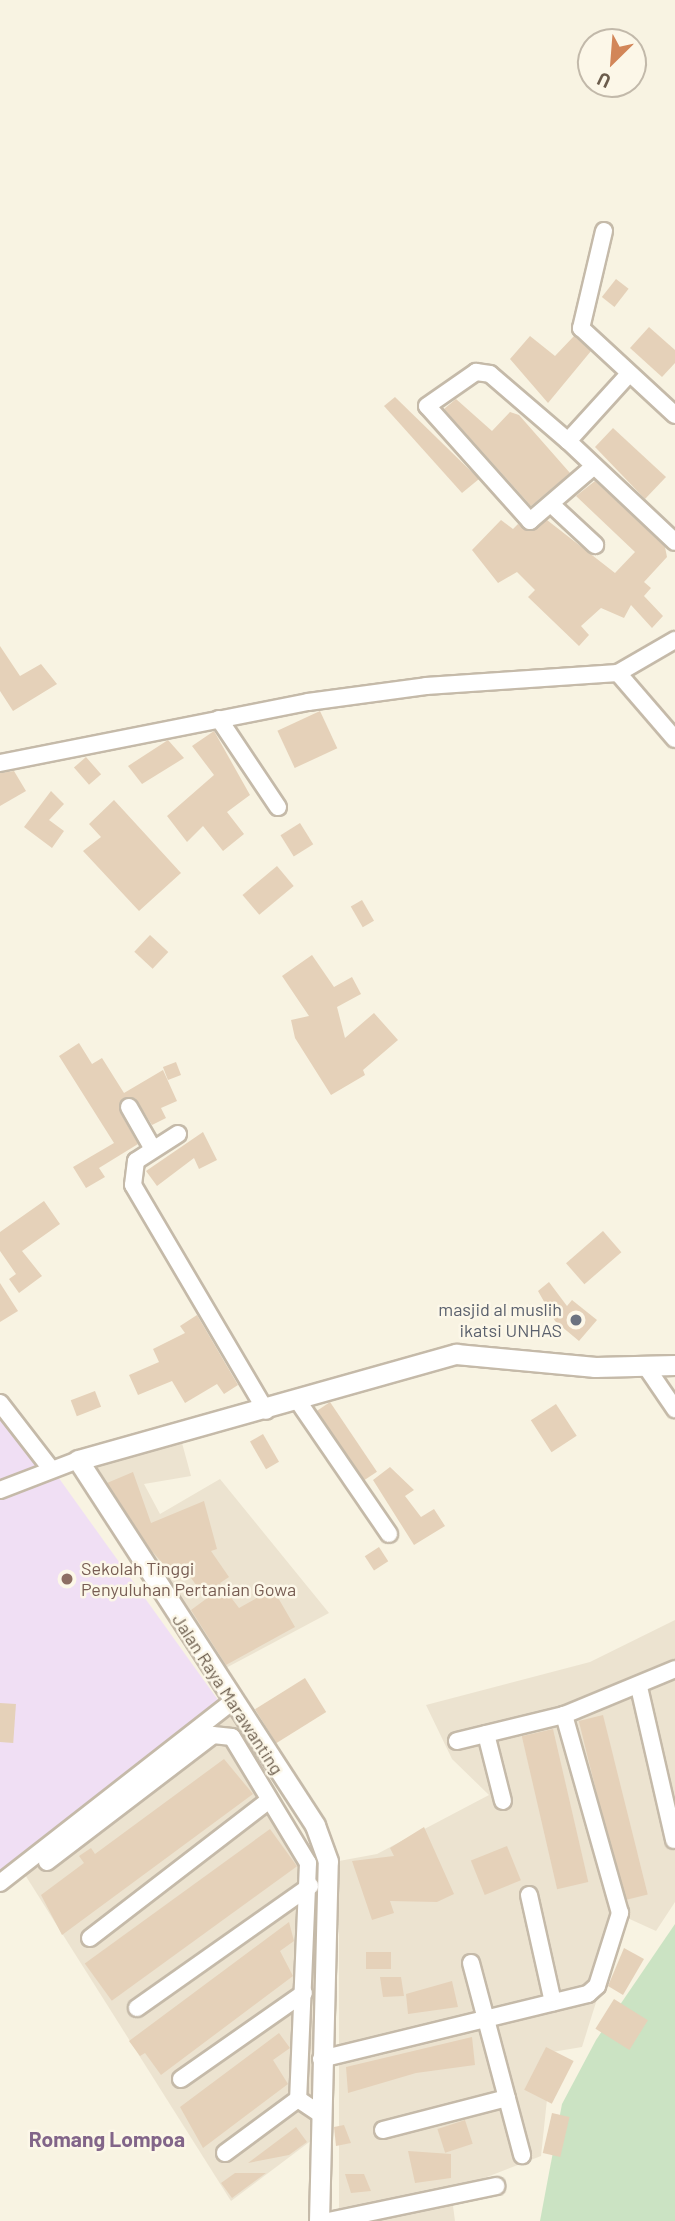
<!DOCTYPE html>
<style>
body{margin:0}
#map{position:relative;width:675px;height:2221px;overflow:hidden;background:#f8f3e2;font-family:Barlow,sans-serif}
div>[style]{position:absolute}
.residential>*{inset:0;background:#ece3d0}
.education>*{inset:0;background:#f0dff4}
.green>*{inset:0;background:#cbe3c3}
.building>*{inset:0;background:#e5d1b9;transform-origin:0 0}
.roads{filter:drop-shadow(2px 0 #c5baa9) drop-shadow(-2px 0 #c5baa9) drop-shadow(0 2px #c5baa9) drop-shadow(0 -2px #c5baa9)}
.minor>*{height:16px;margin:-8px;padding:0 8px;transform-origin:8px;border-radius:8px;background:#fff}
.tertiary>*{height:19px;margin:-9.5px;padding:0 9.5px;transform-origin:9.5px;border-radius:9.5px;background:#fff}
.dots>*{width:19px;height:19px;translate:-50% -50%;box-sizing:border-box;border:4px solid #fcf7e8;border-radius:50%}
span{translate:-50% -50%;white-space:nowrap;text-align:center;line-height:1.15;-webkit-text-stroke:5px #fcf7e8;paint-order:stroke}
.worship-label{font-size:18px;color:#5b616d}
.right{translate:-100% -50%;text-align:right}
.education-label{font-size:18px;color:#785e54}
.left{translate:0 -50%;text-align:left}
.street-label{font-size:18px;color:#6c5d4d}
.quarter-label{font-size:21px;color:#826589;font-weight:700}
.north{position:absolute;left:577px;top:28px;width:70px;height:70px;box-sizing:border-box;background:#fcf7e8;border:2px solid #c2b9aa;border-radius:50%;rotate:205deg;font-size:19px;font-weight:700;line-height:28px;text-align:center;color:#6c5d4d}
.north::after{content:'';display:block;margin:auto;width:24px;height:32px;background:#d28658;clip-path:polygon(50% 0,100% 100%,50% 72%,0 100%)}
</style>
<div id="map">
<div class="residential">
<i style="clip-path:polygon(179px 1432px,191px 1476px,144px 1484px,160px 1514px,220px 1479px,329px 1613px,222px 1670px,95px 1475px,96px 1459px)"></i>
<i style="clip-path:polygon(675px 1620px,675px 1902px,656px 1931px,623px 1916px,582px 2047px,552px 2052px,541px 2156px,451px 2191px,455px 2221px,339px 2221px,339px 1861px,377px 1854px,489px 1795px,452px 1759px,426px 1705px,590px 1662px)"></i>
<i style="clip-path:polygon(230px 1713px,318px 1862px,312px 2140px,231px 2201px,22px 1870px)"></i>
</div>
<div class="education">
<i style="clip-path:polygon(0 1396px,223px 1707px,0 1872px)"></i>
</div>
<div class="green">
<i style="clip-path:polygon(675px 1924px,675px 2221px,540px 2221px,562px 2104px,596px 2040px)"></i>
</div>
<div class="building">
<i style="left:616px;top:279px;width:16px;height:23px;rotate:38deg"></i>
<i style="clip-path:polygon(649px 327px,675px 350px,675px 363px,662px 377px,630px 348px)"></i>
<i style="clip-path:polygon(530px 336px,555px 356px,574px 336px,591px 351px,548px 403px,510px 359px)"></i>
<i style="clip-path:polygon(395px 397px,479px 479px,462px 493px,384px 406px)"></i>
<i style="clip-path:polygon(456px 399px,492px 431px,510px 412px,519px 415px,570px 473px,531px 506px,444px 409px)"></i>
<i style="clip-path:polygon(613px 428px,666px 477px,645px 499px,595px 447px)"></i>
<i style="clip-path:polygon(595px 481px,665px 547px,667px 557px,644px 582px,651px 588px,644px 596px,663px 616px,652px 628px,631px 605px,624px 618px,601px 608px,581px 626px,589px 635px,579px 646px,528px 597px,535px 590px,517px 572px,498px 583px,472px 550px,501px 520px,513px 529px,518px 524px,531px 531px,547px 520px,615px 573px,635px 552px,576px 496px)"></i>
<i style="clip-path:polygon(0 646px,20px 676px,41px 664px,57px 684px,13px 711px,0 691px)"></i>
<i style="left:320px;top:711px;width:41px;height:47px;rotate:65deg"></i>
<i style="clip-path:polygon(214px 731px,250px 795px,227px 812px,244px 834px,223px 851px,203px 826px,187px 842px,167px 816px,214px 775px,192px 746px)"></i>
<i style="clip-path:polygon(168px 740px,184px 758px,142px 784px,128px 766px)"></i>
<i style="left:86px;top:757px;width:23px;height:16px;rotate:49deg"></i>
<i style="clip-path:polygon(14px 771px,26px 791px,0 806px,0 773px)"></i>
<i style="clip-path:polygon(51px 791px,64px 804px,49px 820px,64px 831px,52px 848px,24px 827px)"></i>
<i style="clip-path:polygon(114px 800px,181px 873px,139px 911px,83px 851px,101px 837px,89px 824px)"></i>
<i style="left:300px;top:823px;width:25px;height:23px;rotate:58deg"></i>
<i style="left:277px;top:866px;width:26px;height:45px;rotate:50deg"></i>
<i style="left:362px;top:900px;width:24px;height:13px;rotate:60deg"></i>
<i style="left:150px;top:935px;width:25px;height:23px;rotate:43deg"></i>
<i style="clip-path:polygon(312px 955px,334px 987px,352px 977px,361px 994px,337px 1007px,345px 1038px,374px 1013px,398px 1040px,363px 1070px,365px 1075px,331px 1095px,295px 1038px,291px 1020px,309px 1016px,282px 976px)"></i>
<i style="clip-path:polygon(79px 1043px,92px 1064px,102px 1058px,124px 1093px,163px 1070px,177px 1101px,161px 1108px,166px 1118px,152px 1125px,135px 1098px,123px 1098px,120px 1112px,138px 1144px,99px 1168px,105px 1177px,86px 1188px,73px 1167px,114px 1143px,59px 1056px)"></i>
<i style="left:176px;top:1062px;width:14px;height:14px;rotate:69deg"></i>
<i style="clip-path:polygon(203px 1132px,217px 1160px,199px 1169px,194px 1158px,157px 1186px,146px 1171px)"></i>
<i style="clip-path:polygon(44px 1201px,60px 1224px,22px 1251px,42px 1276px,19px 1293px,9px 1279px,16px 1274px,0 1251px,0 1232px)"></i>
<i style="left:603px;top:1231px;width:28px;height:49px;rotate:49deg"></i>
<i style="clip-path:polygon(549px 1282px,567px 1306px,572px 1300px,597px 1320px,579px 1341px,555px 1321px,538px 1291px)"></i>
<i style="clip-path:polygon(0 1283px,18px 1311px,0 1322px)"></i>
<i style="clip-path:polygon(197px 1315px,238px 1385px,224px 1394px,217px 1384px,185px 1403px,172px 1381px,138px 1395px,129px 1375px,159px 1362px,153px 1349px,185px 1333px,180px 1326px)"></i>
<i style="left:95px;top:1391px;width:17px;height:26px;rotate:69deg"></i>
<i style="left:330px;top:1402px;width:84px;height:16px;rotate:56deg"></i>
<i style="left:556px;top:1404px;width:38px;height:30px;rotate:57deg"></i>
<i style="left:263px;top:1434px;width:32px;height:15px;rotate:60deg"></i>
<i style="clip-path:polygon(390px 1467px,414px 1490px,405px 1496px,421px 1517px,434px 1509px,445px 1526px,414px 1545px,373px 1480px)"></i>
<i style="clip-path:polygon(133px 1472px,151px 1523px,204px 1501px,217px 1549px,211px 1551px,229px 1577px,220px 1583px,239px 1608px,273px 1589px,295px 1627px,226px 1665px,191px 1610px,206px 1599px,184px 1568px,173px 1575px,150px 1549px,107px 1483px)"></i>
<i style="left:379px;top:1547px;width:17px;height:17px;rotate:57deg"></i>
<i style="left:305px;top:1678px;width:40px;height:59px;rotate:58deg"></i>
<i style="left:0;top:1703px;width:16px;height:39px;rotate:4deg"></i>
<i style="left:603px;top:1715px;width:185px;height:25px;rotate:76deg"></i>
<i style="left:553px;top:1729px;width:157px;height:32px;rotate:77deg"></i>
<i style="clip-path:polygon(224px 1759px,253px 1794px,62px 1935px,41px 1895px,84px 1863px,79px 1856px,91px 1848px,95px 1854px)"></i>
<i style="clip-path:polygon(424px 1827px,454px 1894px,437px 1902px,390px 1901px,394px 1913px,372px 1920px,352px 1861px,394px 1856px,390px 1848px)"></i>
<i style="left:270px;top:1829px;width:46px;height:229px;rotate:54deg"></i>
<i style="left:507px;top:1846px;width:37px;height:39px;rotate:68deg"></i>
<i style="clip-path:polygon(289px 1922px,294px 1941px,280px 1951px,293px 1976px,161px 2075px,145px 2053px,140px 2056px,129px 2041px)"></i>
<i style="clip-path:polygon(624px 1948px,644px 1959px,623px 1995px,608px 1986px)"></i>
<i style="left:366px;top:1952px;width:25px;height:17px"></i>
<i style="clip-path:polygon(380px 1977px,401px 1977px,404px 1996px,383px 1997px)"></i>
<i style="clip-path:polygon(452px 1981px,458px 2007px,408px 2014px,406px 1994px)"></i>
<i style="left:614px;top:1999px;width:40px;height:35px;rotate:32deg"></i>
<i style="clip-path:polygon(279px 2033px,290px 2048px,273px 2060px,288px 2084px,203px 2148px,180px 2107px)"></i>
<i style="clip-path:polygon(472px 2037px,475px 2065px,416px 2073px,348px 2093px,346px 2067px)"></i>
<i style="left:546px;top:2047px;width:31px;height:48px;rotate:27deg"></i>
<i style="left:552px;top:2113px;width:18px;height:41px;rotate:13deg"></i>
<i style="left:465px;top:2120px;width:25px;height:29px;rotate:72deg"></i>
<i style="clip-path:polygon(344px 2125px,351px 2143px,336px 2146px,334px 2127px)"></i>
<i style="clip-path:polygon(296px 2127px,307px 2142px,289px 2155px,248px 2163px)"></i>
<i style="clip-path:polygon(408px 2151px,451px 2154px,451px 2178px,415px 2183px)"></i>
<i style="clip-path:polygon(235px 2173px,266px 2173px,232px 2198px,221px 2183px)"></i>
<i style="clip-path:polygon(345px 2174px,364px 2174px,371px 2191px,351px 2193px)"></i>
</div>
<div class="roads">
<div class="minor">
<i style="left:604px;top:231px;width:100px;rotate:103.3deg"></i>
<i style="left:581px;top:328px;width:128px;rotate:42.8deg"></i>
<i style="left:568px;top:441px;width:91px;rotate:-47.7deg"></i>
<i style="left:593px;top:467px;width:83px;rotate:139.4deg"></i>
<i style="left:530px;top:521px;width:154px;rotate:-131.8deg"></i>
<i style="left:427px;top:406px;width:60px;rotate:-34.8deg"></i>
<i style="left:476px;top:372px;width:14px;rotate:8deg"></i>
<i style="left:490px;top:374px;width:103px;rotate:40.7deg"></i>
<i style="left:568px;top:441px;width:147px;rotate:43.3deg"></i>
<i style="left:552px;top:505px;width:59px;rotate:42.9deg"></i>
<i style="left:618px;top:673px;width:87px;rotate:49.2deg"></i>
<i style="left:219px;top:719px;width:106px;rotate:56.2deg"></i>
<i style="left:0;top:763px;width:314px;rotate:-11.2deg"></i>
<i style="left:308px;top:702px;width:119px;rotate:-7.7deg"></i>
<i style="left:426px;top:686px;width:192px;rotate:-3.9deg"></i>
<i style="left:618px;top:673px;width:66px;rotate:-30.1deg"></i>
<i style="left:129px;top:1107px;width:48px;rotate:60.3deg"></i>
<i style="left:178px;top:1134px;width:50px;rotate:147.3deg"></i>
<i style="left:136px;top:1161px;width:24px;rotate:97deg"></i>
<i style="left:133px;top:1185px;width:262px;rotate:59.5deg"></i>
<i style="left:647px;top:1368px;width:50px;rotate:55.7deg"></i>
<i style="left:298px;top:1401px;width:161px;rotate:55.6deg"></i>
<i style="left:0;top:1403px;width:83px;rotate:52.3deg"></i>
<i style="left:0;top:1490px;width:84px;rotate:-21deg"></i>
<i style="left:639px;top:1687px;width:157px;rotate:77.1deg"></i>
<i style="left:486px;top:1734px;width:69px;rotate:75.8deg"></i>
<i style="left:457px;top:1741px;width:110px;rotate:-13.7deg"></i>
<i style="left:47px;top:1862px;width:209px;rotate:-37.4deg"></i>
<i style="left:213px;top:1735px;width:19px;rotate:6deg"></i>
<i style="left:232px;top:1737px;width:147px;rotate:58.9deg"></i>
<i style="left:308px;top:1863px;width:236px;rotate:92.4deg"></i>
<i style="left:298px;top:2099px;width:27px;rotate:34deg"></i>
<i style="left:0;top:1883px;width:296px;rotate:-38deg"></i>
<i style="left:529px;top:1895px;width:110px;rotate:77.4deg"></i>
<i style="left:90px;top:1938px;width:226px;rotate:-37.6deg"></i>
<i style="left:471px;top:1963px;width:199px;rotate:75.1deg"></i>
<i style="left:137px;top:2008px;width:212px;rotate:-35.2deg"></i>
<i style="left:321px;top:2059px;width:275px;rotate:-13.7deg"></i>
<i style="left:588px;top:1994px;width:12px;rotate:-42deg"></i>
<i style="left:597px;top:1986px;width:77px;rotate:-72.5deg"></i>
<i style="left:620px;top:1913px;width:206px;rotate:-105.8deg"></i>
<i style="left:564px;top:1715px;width:120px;rotate:-22.5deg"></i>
<i style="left:181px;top:2079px;width:150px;rotate:-35deg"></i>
<i style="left:383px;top:2130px;width:128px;rotate:-14.5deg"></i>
<i style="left:225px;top:2153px;width:91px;rotate:-36.5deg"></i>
<i style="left:329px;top:2221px;width:171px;rotate:-11.8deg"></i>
</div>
<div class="tertiary">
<i style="left:319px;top:2221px;width:360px;rotate:-88.6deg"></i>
<i style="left:328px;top:1861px;width:38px;rotate:-110deg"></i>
<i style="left:315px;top:1825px;width:435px;rotate:-123deg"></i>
<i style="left:78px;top:1460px;width:393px;rotate:-15.7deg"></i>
<i style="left:456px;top:1354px;width:140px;rotate:5.3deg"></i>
<i style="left:595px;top:1367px;width:80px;rotate:-1.4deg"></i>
</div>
</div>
<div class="dots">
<i style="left:576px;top:1320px;background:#6b7280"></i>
<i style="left:67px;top:1579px;background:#8d6e63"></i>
</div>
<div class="worship-label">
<span class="right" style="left:562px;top:1320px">masjid al muslih<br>ikatsi UNHAS</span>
</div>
<div class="education-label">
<span class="left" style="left:81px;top:1579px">Sekolah Tinggi<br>Penyuluhan Pertanian Gowa</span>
</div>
<div class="street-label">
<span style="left:228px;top:1694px;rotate:57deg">Jalan Raya Marawanting</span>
</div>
<div class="quarter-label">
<span style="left:107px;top:2139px">Romang Lompoa</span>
</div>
<div class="north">U</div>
</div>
